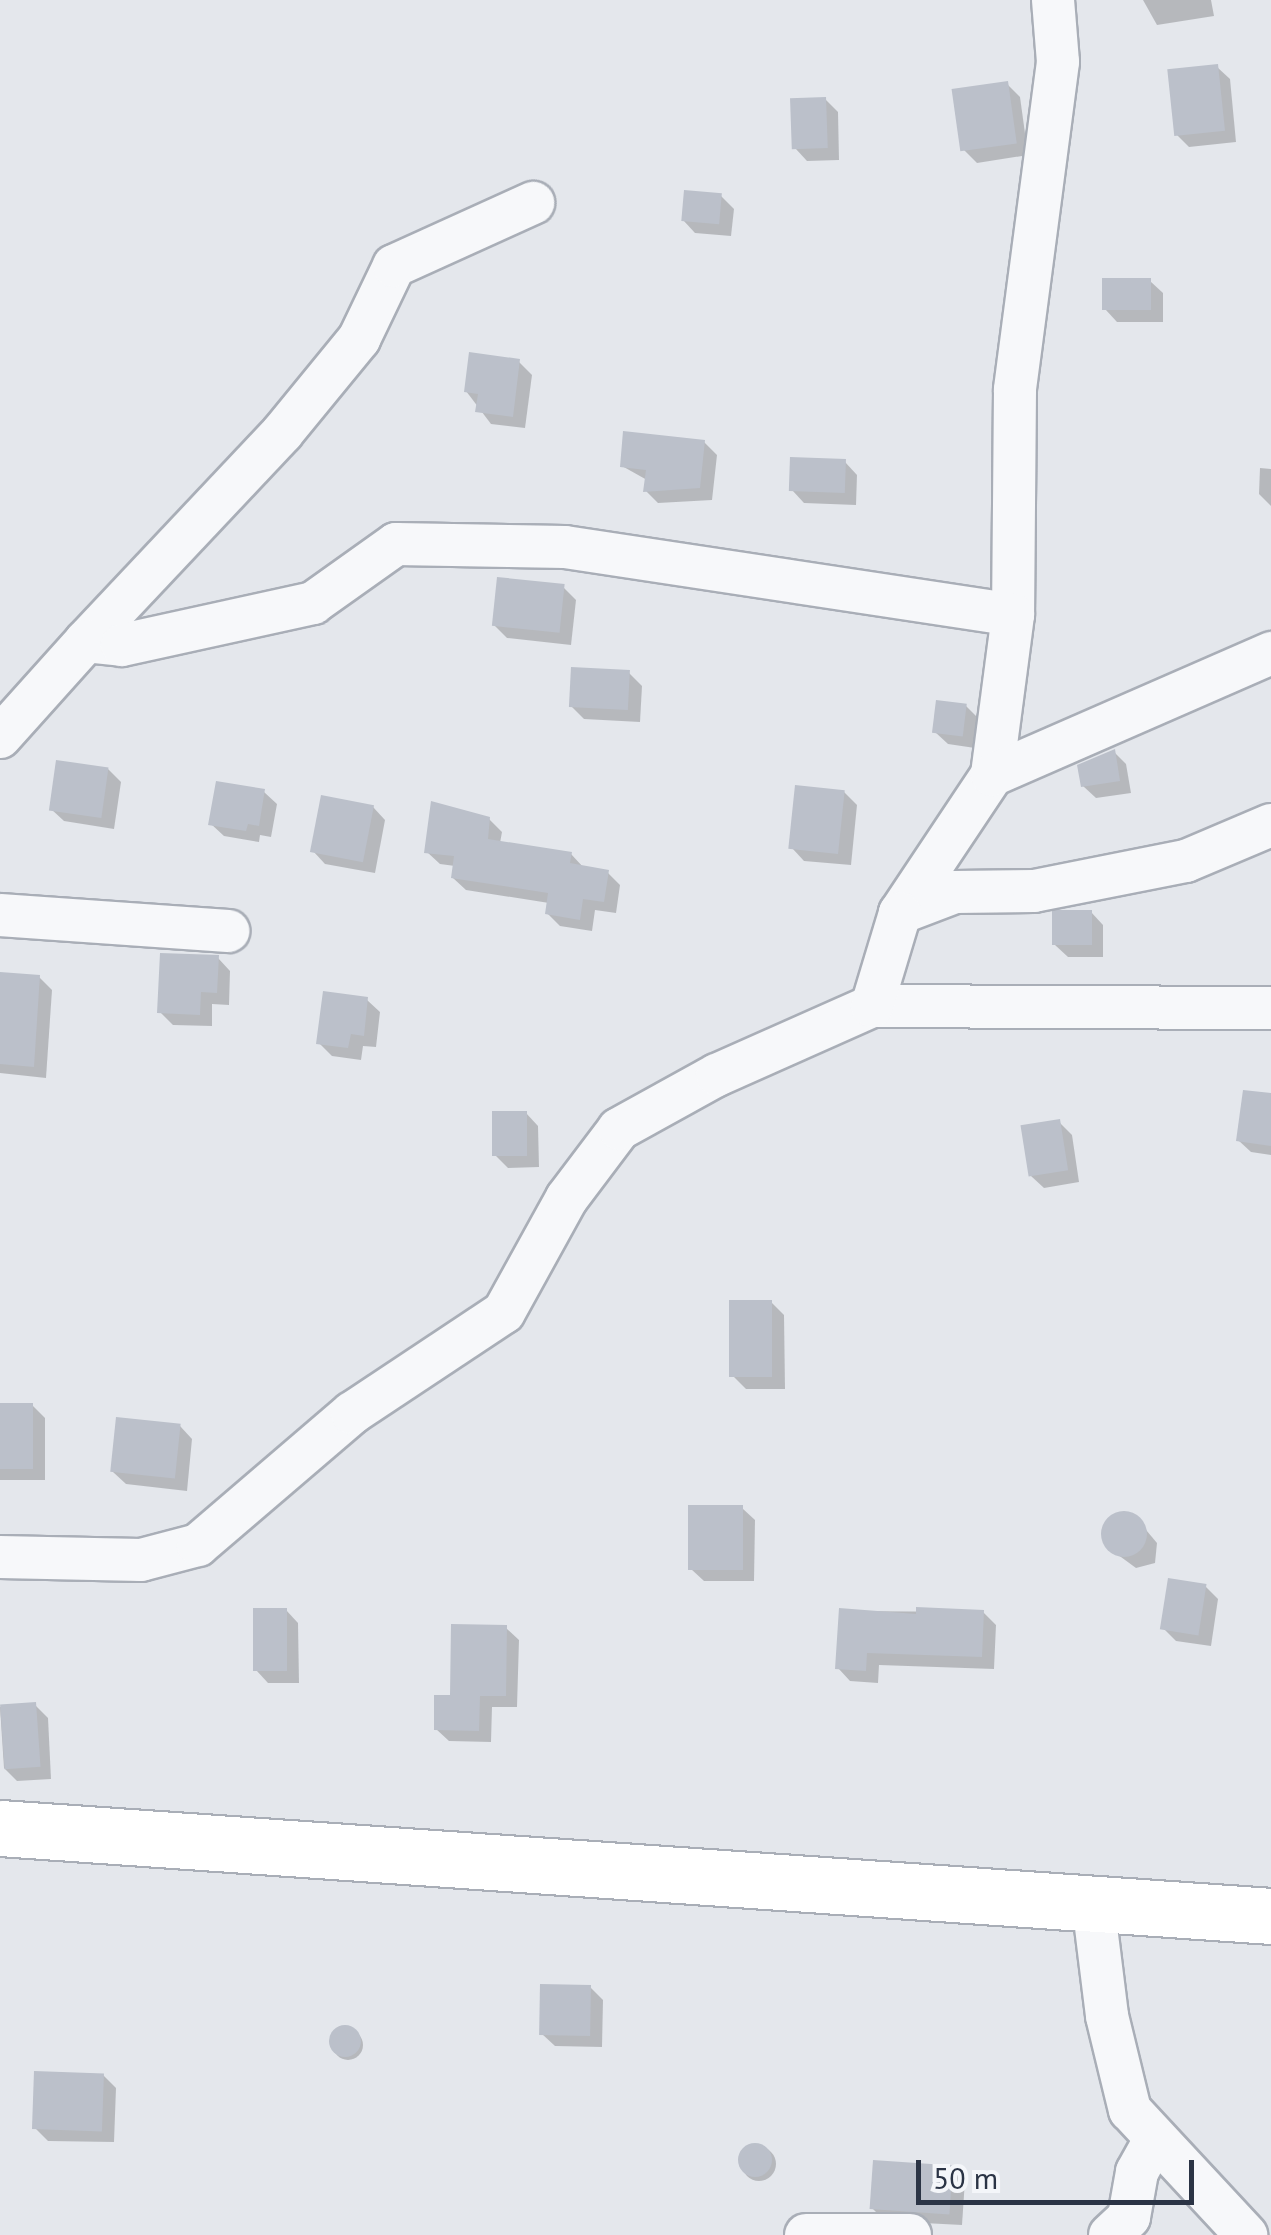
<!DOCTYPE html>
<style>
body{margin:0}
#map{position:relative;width:1271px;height:2235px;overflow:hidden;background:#e4e7ec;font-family:"PT Sans",sans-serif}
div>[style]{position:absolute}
.shadow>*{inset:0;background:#0003}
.round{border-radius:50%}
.building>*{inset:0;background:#bbc0ca;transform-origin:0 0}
.roads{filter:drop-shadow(2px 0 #a9aeb7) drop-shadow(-2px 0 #a9aeb7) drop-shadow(0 2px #a9aeb7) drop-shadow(0 -2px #a9aeb7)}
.minor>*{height:42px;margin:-21px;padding:0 21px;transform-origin:21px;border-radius:21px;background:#f7f8fa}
.secondary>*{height:55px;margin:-27.5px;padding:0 27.5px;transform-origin:27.5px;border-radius:27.5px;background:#fff}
span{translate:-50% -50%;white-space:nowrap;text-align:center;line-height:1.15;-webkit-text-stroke:9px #f4f6f9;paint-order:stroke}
.scale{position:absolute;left:916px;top:2160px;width:278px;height:45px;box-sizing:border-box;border:5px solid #2b3445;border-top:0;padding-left:12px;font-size:30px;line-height:35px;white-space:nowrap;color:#2b3445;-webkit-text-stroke:8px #f4f6f9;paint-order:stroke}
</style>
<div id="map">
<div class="shadow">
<i style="clip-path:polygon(1143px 0,1211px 0,1214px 16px,1157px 25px)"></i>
<i style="clip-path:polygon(1217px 67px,1230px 79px,1236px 142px,1189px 147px,1176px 134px)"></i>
<i style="clip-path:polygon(1007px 84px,1020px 97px,1028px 155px,977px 163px,964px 150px)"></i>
<i style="clip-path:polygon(825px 99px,838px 112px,839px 160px,807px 161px,795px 148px)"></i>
<i style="clip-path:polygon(721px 196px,734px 209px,731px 236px,695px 233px,683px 220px)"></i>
<i style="clip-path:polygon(1150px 281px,1163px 293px,1163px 322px,1117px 322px,1105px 309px)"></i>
<i style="clip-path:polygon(519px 362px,532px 375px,525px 428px,491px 424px,466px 391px)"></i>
<i style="clip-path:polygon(704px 442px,717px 455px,712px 500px,658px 503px,646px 491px,647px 480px,622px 466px)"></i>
<i style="clip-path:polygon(845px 462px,857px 475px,856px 505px,804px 503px,792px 490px)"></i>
<i style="clip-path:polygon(1260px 468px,1271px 469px,1271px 506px,1259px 494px)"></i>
<i style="clip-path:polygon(563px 587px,576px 600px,571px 645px,507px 638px,494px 625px)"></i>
<i style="clip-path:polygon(629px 673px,642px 686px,640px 722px,584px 719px,571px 706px)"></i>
<i style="clip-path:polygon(966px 706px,979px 719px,975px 748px,948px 744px,935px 732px)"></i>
<i style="clip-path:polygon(1114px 752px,1126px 764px,1131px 793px,1096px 798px,1083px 786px)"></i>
<i style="clip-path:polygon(108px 769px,121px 782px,114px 829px,64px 821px,51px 809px)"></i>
<i style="clip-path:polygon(264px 792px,277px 804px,271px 837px,260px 835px,259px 842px,224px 836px,211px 824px)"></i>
<i style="clip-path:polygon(844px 792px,857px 805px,851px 865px,804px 861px,792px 848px)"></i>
<i style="clip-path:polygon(373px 807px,385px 820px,375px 873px,325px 864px,313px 851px)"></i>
<i style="clip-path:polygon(489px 819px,502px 832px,500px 843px,571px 854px,584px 868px,608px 873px,620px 885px,616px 913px,595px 910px,592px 931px,560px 926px,547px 913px,549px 903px,466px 890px,453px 878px,455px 866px,440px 864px,427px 852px)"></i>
<i style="clip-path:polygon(1091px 912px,1103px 925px,1103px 957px,1068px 957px,1055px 945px)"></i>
<i style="clip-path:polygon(218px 958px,230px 971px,229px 1005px,212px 1004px,212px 1026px,173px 1025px,160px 1012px)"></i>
<i style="clip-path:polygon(0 974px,39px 977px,52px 990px,46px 1078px,0 1073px)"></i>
<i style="clip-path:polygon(367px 1000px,380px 1012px,376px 1047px,363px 1046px,361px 1060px,332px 1056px,319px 1043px)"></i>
<i style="clip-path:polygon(1271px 1096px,1271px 1155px,1251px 1152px,1238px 1140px)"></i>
<i style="clip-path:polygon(526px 1113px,538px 1126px,539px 1167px,508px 1168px,495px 1155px)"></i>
<i style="clip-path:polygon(1059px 1122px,1072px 1135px,1079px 1182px,1044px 1188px,1031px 1176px)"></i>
<i style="clip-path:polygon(771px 1302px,784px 1315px,785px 1389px,746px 1389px,733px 1376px)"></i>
<i style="clip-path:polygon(32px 1405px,45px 1418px,45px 1480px,0 1480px,0 1406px)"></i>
<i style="clip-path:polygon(180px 1426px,192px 1439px,187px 1491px,126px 1484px,113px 1472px)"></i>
<i style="clip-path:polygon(742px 1508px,755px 1520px,754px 1581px,704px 1581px,691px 1569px)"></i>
<i style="clip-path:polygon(1123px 1514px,1136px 1518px,1157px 1543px,1155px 1563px,1136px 1568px,1110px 1549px,1104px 1530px)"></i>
<i style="clip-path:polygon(1205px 1586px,1218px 1599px,1211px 1646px,1176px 1641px,1163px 1628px)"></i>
<i style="clip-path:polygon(286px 1610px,298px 1623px,299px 1683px,268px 1683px,256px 1670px)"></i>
<i style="clip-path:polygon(841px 1611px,983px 1612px,996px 1625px,994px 1669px,879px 1665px,878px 1683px,850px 1681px,838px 1668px)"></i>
<i style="clip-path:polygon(506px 1628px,519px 1640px,517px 1707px,492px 1707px,491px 1742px,449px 1741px,436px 1729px)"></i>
<i style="clip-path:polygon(35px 1705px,48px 1718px,51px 1779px,17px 1781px,4px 1768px,0 1707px)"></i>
<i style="clip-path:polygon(590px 1987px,603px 2000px,602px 2047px,555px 2046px,542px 2034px)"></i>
<i class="round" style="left:333px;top:2030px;width:30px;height:30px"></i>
<i style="clip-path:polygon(103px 2075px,116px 2088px,114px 2142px,48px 2141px,35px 2128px)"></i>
<i class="round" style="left:742px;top:2147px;width:34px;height:34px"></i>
<i style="clip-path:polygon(952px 2167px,965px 2180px,962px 2225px,885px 2221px,872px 2208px)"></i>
</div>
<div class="building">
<i style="left:1218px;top:64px;width:67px;height:51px;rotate:84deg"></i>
<i style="left:1008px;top:81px;width:63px;height:57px;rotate:82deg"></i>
<i style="left:826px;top:97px;width:51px;height:36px;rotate:88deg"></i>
<i style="left:684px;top:190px;width:38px;height:31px;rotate:5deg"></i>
<i style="left:1151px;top:278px;width:32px;height:49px;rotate:90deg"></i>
<i style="clip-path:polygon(469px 352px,520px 359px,513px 417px,475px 412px,478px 394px,464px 392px)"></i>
<i style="clip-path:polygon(623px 431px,705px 440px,700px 488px,643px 492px,646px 470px,620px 467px)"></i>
<i style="left:790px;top:457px;width:56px;height:34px;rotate:2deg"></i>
<i style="left:497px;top:577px;width:68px;height:49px;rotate:6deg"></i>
<i style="left:571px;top:667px;width:59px;height:40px;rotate:3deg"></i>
<i style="left:936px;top:700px;width:31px;height:33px;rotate:7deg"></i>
<i style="clip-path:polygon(1115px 749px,1120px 781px,1081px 787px,1077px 765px)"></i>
<i style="left:56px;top:760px;width:53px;height:51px;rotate:8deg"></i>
<i style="clip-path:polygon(216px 781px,265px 789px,259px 826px,248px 824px,246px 831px,208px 825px)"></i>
<i style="left:795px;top:785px;width:50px;height:64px;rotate:6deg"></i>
<i style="left:321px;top:795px;width:54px;height:58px;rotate:11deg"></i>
<i style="clip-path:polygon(431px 801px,490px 817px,488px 839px,572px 852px,570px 863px,609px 870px,604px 902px,583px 899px,580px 920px,545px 914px,548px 893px,451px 878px,454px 856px,424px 853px)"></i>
<i style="left:1092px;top:910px;width:35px;height:40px;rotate:90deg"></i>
<i style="clip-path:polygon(160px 953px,219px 955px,217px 993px,201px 992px,200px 1015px,157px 1013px)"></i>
<i style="clip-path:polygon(0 972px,40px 975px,34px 1067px,0 1064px)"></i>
<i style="clip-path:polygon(323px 991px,368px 997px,364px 1036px,351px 1034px,348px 1048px,316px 1044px)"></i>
<i style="clip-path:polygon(1243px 1090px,1271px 1093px,1271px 1146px,1236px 1141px)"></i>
<i style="left:492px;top:1111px;width:35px;height:45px"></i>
<i style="left:1060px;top:1119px;width:52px;height:40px;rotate:81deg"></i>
<i style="left:729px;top:1300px;width:43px;height:77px"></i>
<i style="left:0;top:1403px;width:33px;height:66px"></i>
<i style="left:116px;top:1417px;width:65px;height:55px;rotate:6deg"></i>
<i style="left:743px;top:1505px;width:65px;height:55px;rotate:90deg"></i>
<i class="round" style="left:1101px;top:1511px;width:46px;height:46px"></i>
<i style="left:1168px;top:1578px;width:39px;height:52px;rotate:9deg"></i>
<i style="clip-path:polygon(916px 1607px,984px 1610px,982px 1657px,867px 1653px,866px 1671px,835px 1669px,839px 1608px,916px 1614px)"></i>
<i style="left:253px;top:1608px;width:34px;height:63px"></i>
<i style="clip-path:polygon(451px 1624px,507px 1625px,506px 1696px,480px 1696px,479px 1731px,434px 1730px,434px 1695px,450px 1695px)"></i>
<i style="left:36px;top:1702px;width:65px;height:36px;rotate:86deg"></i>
<i style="left:540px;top:1984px;width:51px;height:51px;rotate:1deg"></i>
<i class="round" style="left:329px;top:2025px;width:32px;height:32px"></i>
<i style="left:34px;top:2071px;width:70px;height:58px;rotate:2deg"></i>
<i class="round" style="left:738px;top:2143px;width:34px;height:34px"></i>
<i style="left:873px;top:2160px;width:80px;height:49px;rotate:4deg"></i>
</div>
<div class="roads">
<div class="minor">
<i style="left:1053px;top:0;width:62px;rotate:85.4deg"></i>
<i style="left:1058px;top:62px;width:331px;rotate:97.5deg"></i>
<i style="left:1015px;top:390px;width:225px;rotate:90.5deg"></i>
<i style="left:1013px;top:615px;width:161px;rotate:97.5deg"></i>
<i style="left:992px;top:775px;width:166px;rotate:123.7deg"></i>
<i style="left:900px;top:913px;width:59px;rotate:-20.9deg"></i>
<i style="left:955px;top:892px;width:79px;rotate:-0.7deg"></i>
<i style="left:1034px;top:891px;width:155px;rotate:-11.2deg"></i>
<i style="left:1186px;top:861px;width:92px;rotate:-23deg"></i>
<i style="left:86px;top:641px;width:286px;rotate:-46.7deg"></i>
<i style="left:282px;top:433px;width:122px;rotate:-50.7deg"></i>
<i style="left:359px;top:339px;width:81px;rotate:-64.4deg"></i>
<i style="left:394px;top:266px;width:153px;rotate:-24.4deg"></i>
<i style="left:0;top:737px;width:129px;rotate:-48.1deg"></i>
<i style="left:86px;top:641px;width:36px;rotate:6deg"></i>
<i style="left:122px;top:645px;width:196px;rotate:-12.4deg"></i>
<i style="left:313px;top:603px;width:102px;rotate:-35.4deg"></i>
<i style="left:396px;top:544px;width:169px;rotate:1deg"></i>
<i style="left:565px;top:547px;width:453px;rotate:8.6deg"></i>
<i style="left:992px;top:775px;width:305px;rotate:-23.6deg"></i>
<i style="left:0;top:915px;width:229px;rotate:4deg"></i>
<i style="left:872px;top:1006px;width:399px;rotate:0.3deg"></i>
<i style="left:0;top:1557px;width:141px;rotate:1.2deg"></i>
<i style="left:141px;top:1560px;width:59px;rotate:-14.7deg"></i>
<i style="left:198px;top:1545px;width:203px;rotate:-40.6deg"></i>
<i style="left:352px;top:1413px;width:182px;rotate:-33.6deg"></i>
<i style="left:504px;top:1312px;width:130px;rotate:-61.1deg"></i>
<i style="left:567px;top:1198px;width:86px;rotate:-53deg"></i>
<i style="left:619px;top:1129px;width:112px;rotate:-28.9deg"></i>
<i style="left:717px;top:1075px;width:170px;rotate:-24deg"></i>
<i style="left:872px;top:1006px;width:97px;rotate:-73.2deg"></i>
<i style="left:1093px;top:1903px;width:114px;rotate:82.9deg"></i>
<i style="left:1107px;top:2016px;width:97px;rotate:76.3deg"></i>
<i style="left:1130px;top:2110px;width:171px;rotate:47.1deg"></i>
<i style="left:806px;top:2235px;width:104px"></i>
<i style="left:1110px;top:2235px;width:26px;rotate:-43deg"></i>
<i style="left:1129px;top:2217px;width:46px;rotate:-79.9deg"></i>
<i style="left:1137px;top:2172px;width:37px;rotate:-61deg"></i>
</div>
<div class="secondary">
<i style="left:0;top:1828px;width:1274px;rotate:3.96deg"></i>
</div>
</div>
<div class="scale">50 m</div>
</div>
